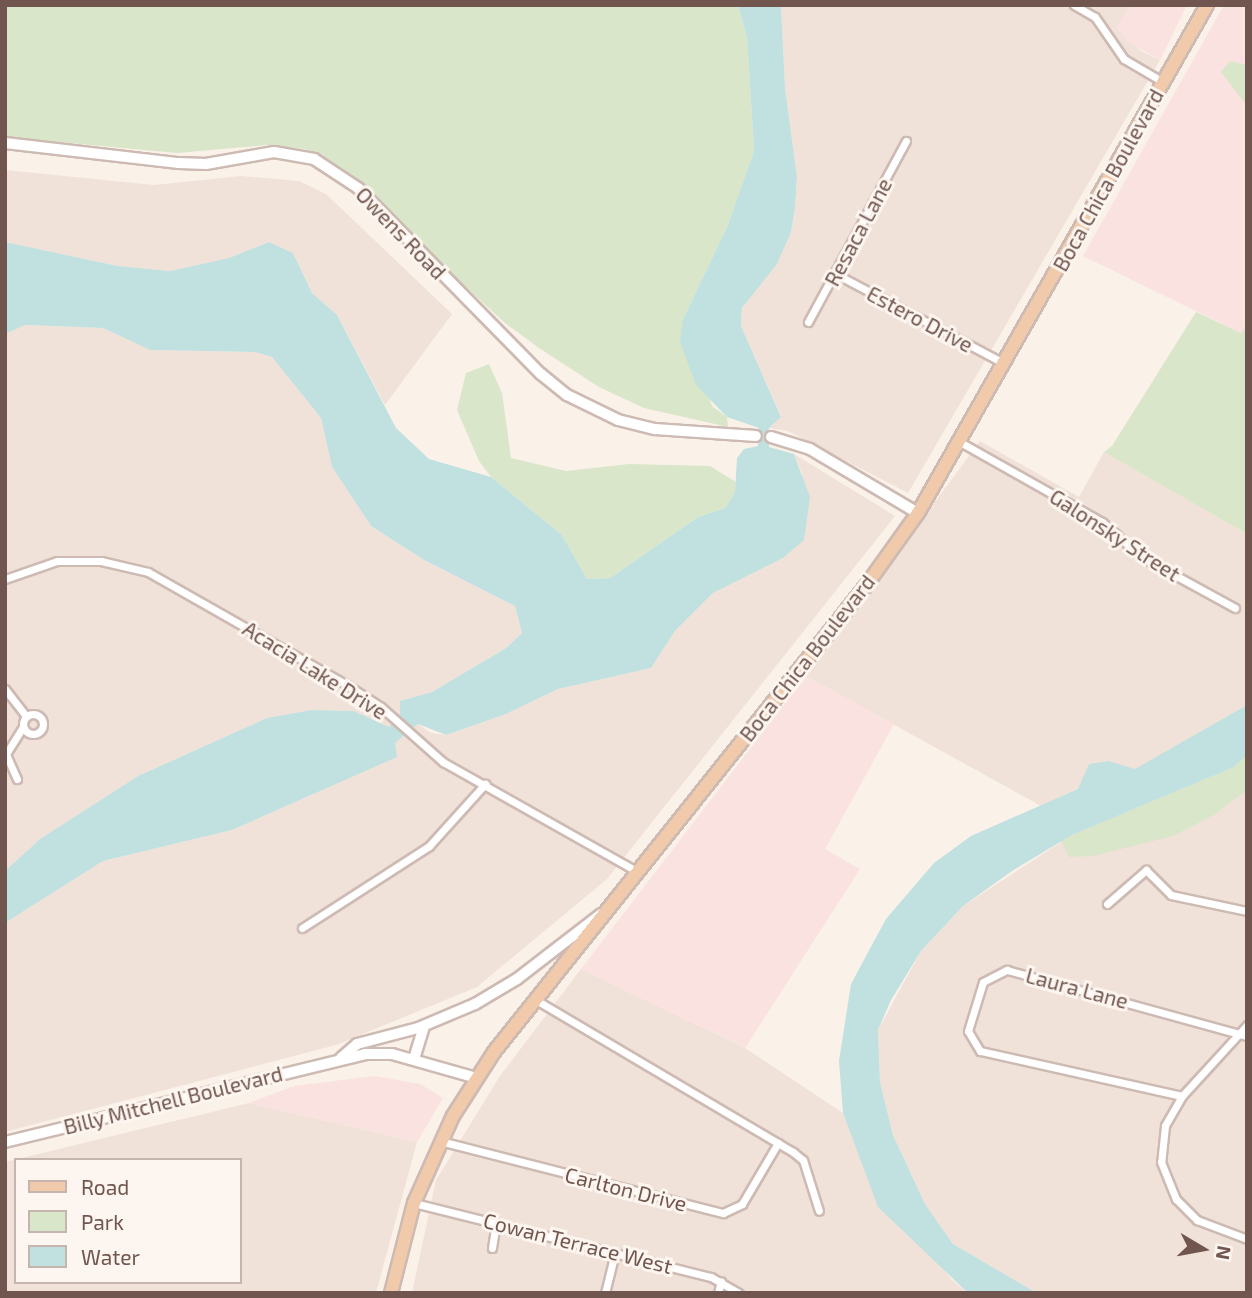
<!DOCTYPE html>
<style>
body{margin:0}
#map{position:relative;width:1252px;height:1298px;overflow:hidden;background:#faf1e9;font-family:"Exo 2",sans-serif}
div>[style]{position:absolute}
.residential>*{inset:0;background:#f1e2d9}
.commercial>*{inset:0;background:#f9e2df}
.green>*{inset:0;background:#dae6c9}
.water>*{inset:0;background:#c0e1e0}
.roads{filter:drop-shadow(2px 0 #cdbab3) drop-shadow(-2px 0 #cdbab3) drop-shadow(0 2px #cdbab3) drop-shadow(0 -2px #cdbab3)}
.street>*{height:7px;margin:-3.5px;padding:0 3.5px;transform-origin:3.5px;border-radius:3.5px;background:#fff}
.street>.ring{margin:-3.5px;padding:0;box-sizing:content-box;background:none;border:7px solid #fff;border-radius:50%}
.secondary>*{height:10px;margin:-5px;padding:0 5px;transform-origin:5px;border-radius:5px;background:#fff}
.primary>*{height:12px;margin:-6px;padding:0 6px;transform-origin:6px;border-radius:6px;background:#f0caaa}
span{translate:-50% -50%;white-space:nowrap;text-align:center;line-height:1.15;-webkit-text-stroke:6px #fdf5ef;paint-order:stroke}
.street-label{font-size:21px;color:#715650}
.frame{position:absolute;inset:0;border:7px solid #715650;pointer-events:none}
.legend{position:absolute;left:14px;top:1158px;width:228px;height:126px;box-sizing:border-box;background:#fdf5ef;border:2px solid #c5b5af;margin:0;padding:9px 12px;list-style:none;font-size:21px;color:#715650}
.legend li{display:flex;align-items:center;gap:14px;height:35px}
.legend b{width:35px;border:2px solid #c5b5af}
.north{position:absolute;left:1168px;top:1214px;width:70px;height:70px;-webkit-text-stroke:5px #fdf5ef;paint-order:stroke;rotate:100deg;font-size:19px;font-weight:700;line-height:28px;text-align:center;color:#715650}
.north::after{content:'';display:block;margin:auto;width:24px;height:32px;background:#715650;clip-path:polygon(50% 0,100% 100%,50% 72%,0 100%)}
</style>
<div id="map">
<div class="residential">
<i style="clip-path:polygon(781px 5px,1131px 5px,1117px 27px,1141px 51px,1160px 60px,908px 493px,788px 431px,769px 428px,781px 416px,741px 326px,742px 309px,791px 232px,795px 208px,797px 177px,785px 88px)"></i>
<i style="clip-path:polygon(5px 170px,154px 185px,241px 176px,299px 181px,326px 194px,452px 314px,385px 405px,337px 315px,312px 293px,293px 253px,269px 242px,229px 258px,170px 271px,118px 266px,5px 242px)"></i>
<i style="clip-path:polygon(24px 325px,103px 328px,150px 350px,255px 352px,272px 357px,321px 418px,332px 467px,371px 526px,424px 560px,515px 606px,522px 633px,506px 648px,432px 692px,400px 701px,400px 714px,389px 727px,354px 711px,311px 710px,267px 718px,138px 776px,40px 839px,5px 871px,5px 334px)"></i>
<i style="clip-path:polygon(980px 441px,1079px 497px,1104px 452px,1247px 534px,1247px 705px,1135px 770px,1109px 761px,1078px 789px,1041px 806px,806px 676px)"></i>
<i style="clip-path:polygon(794px 454px,895px 516px,607px 879px,477px 987px,336px 1045px,5px 1132px,5px 923px,103px 861px,232px 830px,396px 757px,395px 743px,418px 724px,431px 733px,446px 735px,506px 714px,558px 689px,651px 668px,675px 631px,713px 593px,783px 558px,802px 473px)"></i>
<i style="clip-path:polygon(1247px 755px,1247px 1293px,1037px 1293px,953px 1244px,925px 1204px,893px 1135px,880px 1082px,878px 1030px,921px 951px,963px 906px,1072px 835px,1234px 767px)"></i>
<i style="clip-path:polygon(581px 969px,745px 1048px,843px 1113px,861px 1159px,951px 1279px,968px 1293px,412px 1293px,436px 1180px,500px 1076px)"></i>
<i style="clip-path:polygon(evenodd,249px 1103px,417px 1142px,376px 1293px,5px 1293px,5px 1162px,249px 1103px,16px 1160px,240px 1160px,240px 1282px,16px 1282px,16px 1160px)"></i>
</div>
<div class="commercial">
<i style="clip-path:polygon(1131px 5px,1187px 5px,1160px 60px,1128px 42px,1116px 27px)"></i>
<i style="clip-path:polygon(1224px 5px,1247px 5px,1247px 336px,1083px 256px)"></i>
<i style="clip-path:polygon(806px 676px,894px 724px,825px 849px,860px 869px,745px 1048px,581px 969px)"></i>
<i style="clip-path:polygon(374px 1076px,420px 1084px,443px 1098px,417px 1142px,249px 1103px,294px 1086px)"></i>
</div>
<div class="green">
<i style="clip-path:polygon(5px 5px,738px 5px,747px 38px,754px 151px,727px 227px,683px 319px,712px 406px,727px 417px,728px 427px,644px 408px,599px 387px,539px 348px,505px 323px,326px 158px,305px 149px,267px 145px,177px 153px,5px 137px)"></i>
<i style="clip-path:polygon(1230px 61px,1247px 65px,1247px 106px,1221px 72px)"></i>
<i style="clip-path:polygon(1196px 312px,1241px 333px,1247px 326px,1247px 534px,1104px 452px,1112px 446px)"></i>
<i style="clip-path:polygon(489px 364px,502px 393px,511px 458px,566px 471px,629px 464px,710px 466px,736px 482px,735px 492px,725px 508px,698px 517px,610px 578px,587px 579px,562px 535px,491px 477px,479px 461px,457px 410px,466px 373px)"></i>
<i style="clip-path:polygon(1247px 755px,1247px 790px,1214px 815px,1173px 836px,1093px 856px,1069px 857px,1061px 841px,1072px 835px,1234px 767px)"></i>
</div>
<div class="water">
<i style="clip-path:polygon(738px 5px,781px 5px,785px 88px,797px 177px,795px 208px,791px 232px,777px 264px,742px 308px,741px 326px,781px 417px,769px 428px,769px 447px,794px 454px,810px 497px,804px 540px,783px 558px,713px 593px,675px 631px,651px 668px,558px 689px,506px 714px,446px 735px,418px 724px,395px 743px,397px 757px,232px 830px,103px 861px,5px 923px,5px 871px,40px 839px,138px 776px,267px 718px,311px 710px,354px 711px,389px 727px,400px 714px,400px 701px,432px 692px,506px 648px,522px 633px,515px 606px,424px 560px,371px 526px,332px 467px,321px 418px,272px 357px,255px 352px,150px 350px,103px 328px,25px 325px,5px 334px,5px 242px,118px 266px,170px 271px,229px 258px,269px 242px,293px 253px,312px 293px,337px 315px,396px 428px,429px 459px,491px 477px,562px 535px,587px 579px,610px 578px,698px 517px,725px 508px,735px 492px,737px 458px,744px 449px,758px 446px,759px 428px,727px 417px,696px 385px,680px 342px,683px 319px,727px 227px,754px 151px,747px 38px)"></i>
<i style="clip-path:polygon(1247px 705px,1247px 755px,1234px 767px,1072px 835px,1012px 871px,963px 906px,921px 951px,891px 1000px,878px 1030px,880px 1082px,893px 1135px,925px 1204px,953px 1244px,1037px 1293px,968px 1293px,878px 1207px,843px 1113px,839px 1061px,851px 984px,886px 919px,934px 863px,971px 836px,1078px 789px,1089px 764px,1109px 761px,1135px 769px)"></i>
</div>
<div class="roads">
<div class="street">
<i style="left:1074px;top:5px;width:24px;rotate:30deg"></i>
<i style="left:1095px;top:17px;width:51px;rotate:55.4deg"></i>
<i style="left:1124px;top:59px;width:45px;rotate:30.5deg"></i>
<i style="left:836px;top:274px;width:191px;rotate:28deg"></i>
<i style="left:808px;top:322px;width:206px;rotate:-61.6deg"></i>
<i style="left:960px;top:442px;width:163px;rotate:29.4deg"></i>
<i style="left:1102px;top:522px;width:53px;rotate:41.2deg"></i>
<i style="left:1142px;top:557px;width:106px;rotate:28.7deg"></i>
<i style="left:5px;top:579px;width:55px;rotate:-19.1deg"></i>
<i style="left:57px;top:561px;width:44px"></i>
<i style="left:101px;top:561px;width:48px;rotate:13.2deg"></i>
<i style="left:148px;top:572px;width:229px;rotate:29.6deg"></i>
<i style="left:347px;top:685px;width:40px;rotate:32.9deg"></i>
<i style="left:381px;top:707px;width:83px;rotate:41.6deg"></i>
<i style="left:443px;top:762px;width:224px;rotate:29.4deg"></i>
<i style="left:5px;top:689px;width:34px;rotate:52deg"></i>
<i class="ring" style="left:23px;top:714px;width:13px;height:13px"></i>
<i style="left:17px;top:779px;width:27px;rotate:-114deg"></i>
<i style="left:6px;top:754px;width:32px;rotate:-58deg"></i>
<i style="left:1107px;top:904px;width:52px;rotate:-41.1deg"></i>
<i style="left:1146px;top:870px;width:35px;rotate:45deg"></i>
<i style="left:1171px;top:895px;width:78px;rotate:11.9deg"></i>
<i style="left:302px;top:928px;width:151px;rotate:-32.8deg"></i>
<i style="left:429px;top:846px;width:84px;rotate:-47.9deg"></i>
<i style="left:536px;top:1000px;width:299px;rotate:30.6deg"></i>
<i style="left:793px;top:1152px;width:13px;rotate:39deg"></i>
<i style="left:803px;top:1160px;width:53px;rotate:72.6deg"></i>
<i style="left:1247px;top:1025px;width:96px;rotate:132.5deg"></i>
<i style="left:1182px;top:1096px;width:34px;rotate:120deg"></i>
<i style="left:1165px;top:1126px;width:36px;rotate:96deg"></i>
<i style="left:1161px;top:1162px;width:40px;rotate:68deg"></i>
<i style="left:1176px;top:1199px;width:30px;rotate:45deg"></i>
<i style="left:1197px;top:1220px;width:53px;rotate:20.8deg"></i>
<i style="left:1182px;top:1096px;width:207px;rotate:-167.4deg"></i>
<i style="left:980px;top:1051px;width:23px;rotate:-121deg"></i>
<i style="left:968px;top:1031px;width:51px;rotate:-73deg"></i>
<i style="left:983px;top:982px;width:27px;rotate:-27deg"></i>
<i style="left:1007px;top:970px;width:249px;rotate:15.4deg"></i>
<i style="left:440px;top:1141px;width:292px;rotate:14.3deg"></i>
<i style="left:723px;top:1213px;width:21px;rotate:-25deg"></i>
<i style="left:742px;top:1204px;width:71px;rotate:-59.5deg"></i>
<i style="left:414px;top:1203px;width:306px;rotate:14deg"></i>
<i style="left:711px;top:1277px;width:32px;rotate:30deg"></i>
<i style="left:492px;top:1248px;width:25px;rotate:-81deg"></i>
<i style="left:605px;top:1293px;width:41px;rotate:-76deg"></i>
<i style="left:718px;top:1293px;width:12px;rotate:-76deg"></i>
</div>
<div class="secondary">
<i style="left:5px;top:143px;width:175px;rotate:6.6deg"></i>
<i style="left:179px;top:163px;width:27px;rotate:2deg"></i>
<i style="left:206px;top:164px;width:69px;rotate:-10deg"></i>
<i style="left:274px;top:152px;width:41px;rotate:9.9deg"></i>
<i style="left:314px;top:159px;width:53px;rotate:33.4deg"></i>
<i style="left:358px;top:188px;width:261px;rotate:45.5deg"></i>
<i style="left:541px;top:374px;width:33px;rotate:39deg"></i>
<i style="left:567px;top:395px;width:57px;rotate:26.1deg"></i>
<i style="left:618px;top:420px;width:38px;rotate:14deg"></i>
<i style="left:655px;top:429px;width:101px;rotate:4deg"></i>
<i style="left:771px;top:437px;width:41px;rotate:17.1deg"></i>
<i style="left:810px;top:449px;width:126px;rotate:30.7deg"></i>
<i style="left:341px;top:1058px;width:21px;rotate:-41deg"></i>
<i style="left:357px;top:1044px;width:63px;rotate:-14.7deg"></i>
<i style="left:418px;top:1028px;width:62px;rotate:-22.8deg"></i>
<i style="left:475px;top:1004px;width:49px;rotate:-30.8deg"></i>
<i style="left:517px;top:979px;width:106px;rotate:-37.7deg"></i>
<i style="left:414px;top:1059px;width:34px;rotate:-73deg"></i>
<i style="left:5px;top:1142px;width:371px;rotate:-13.7deg"></i>
<i style="left:365px;top:1054px;width:27px"></i>
<i style="left:392px;top:1054px;width:88px;rotate:15.8deg"></i>
</div>
<div class="primary">
<i style="left:391px;top:1293px;width:93px;rotate:-75.7deg"></i>
<i style="left:414px;top:1203px;width:95px;rotate:-65.9deg"></i>
<i style="left:453px;top:1116px;width:76px;rotate:-57.4deg"></i>
<i style="left:494px;top:1052px;width:595px;rotate:-51.42deg"></i>
<i style="left:865px;top:587px;width:91px;rotate:-54.4deg"></i>
<i style="left:918px;top:513px;width:584px;rotate:-60.36deg"></i>
</div>
</div>
<div class="street-label">
<span style="left:1108px;top:180px;rotate:-61deg">Boca Chica Boulevard</span>
<span style="left:858px;top:232px;rotate:-62deg">Resaca Lane</span>
<span style="left:401px;top:233px;rotate:46deg">Owens Road</span>
<span style="left:920px;top:319px;rotate:28deg">Estero Drive</span>
<span style="left:1115px;top:535px;rotate:33deg">Galonsky Street</span>
<span style="left:807px;top:658px;rotate:-52deg">Boca Chica Boulevard</span>
<span style="left:315px;top:670px;rotate:32deg">Acacia Lake Drive</span>
<span style="left:1077px;top:988px;rotate:15deg">Laura Lane</span>
<span style="left:173px;top:1100px;rotate:-14deg">Billy Mitchell Boulevard</span>
<span style="left:626px;top:1189px;rotate:14deg">Carlton Drive</span>
<span style="left:578px;top:1243px;rotate:14deg">Cowan Terrace West</span>
</div>
<div class="frame"></div>
<ul class="legend">
<li><b style="height:9px;background:#f0caaa"></b>Road</li>
<li><b style="height:19px;background:#dae6c9"></b>Park</li>
<li><b style="height:19px;background:#c0e1e0"></b>Water</li>
</ul>
<div class="north">N</div>
</div>
